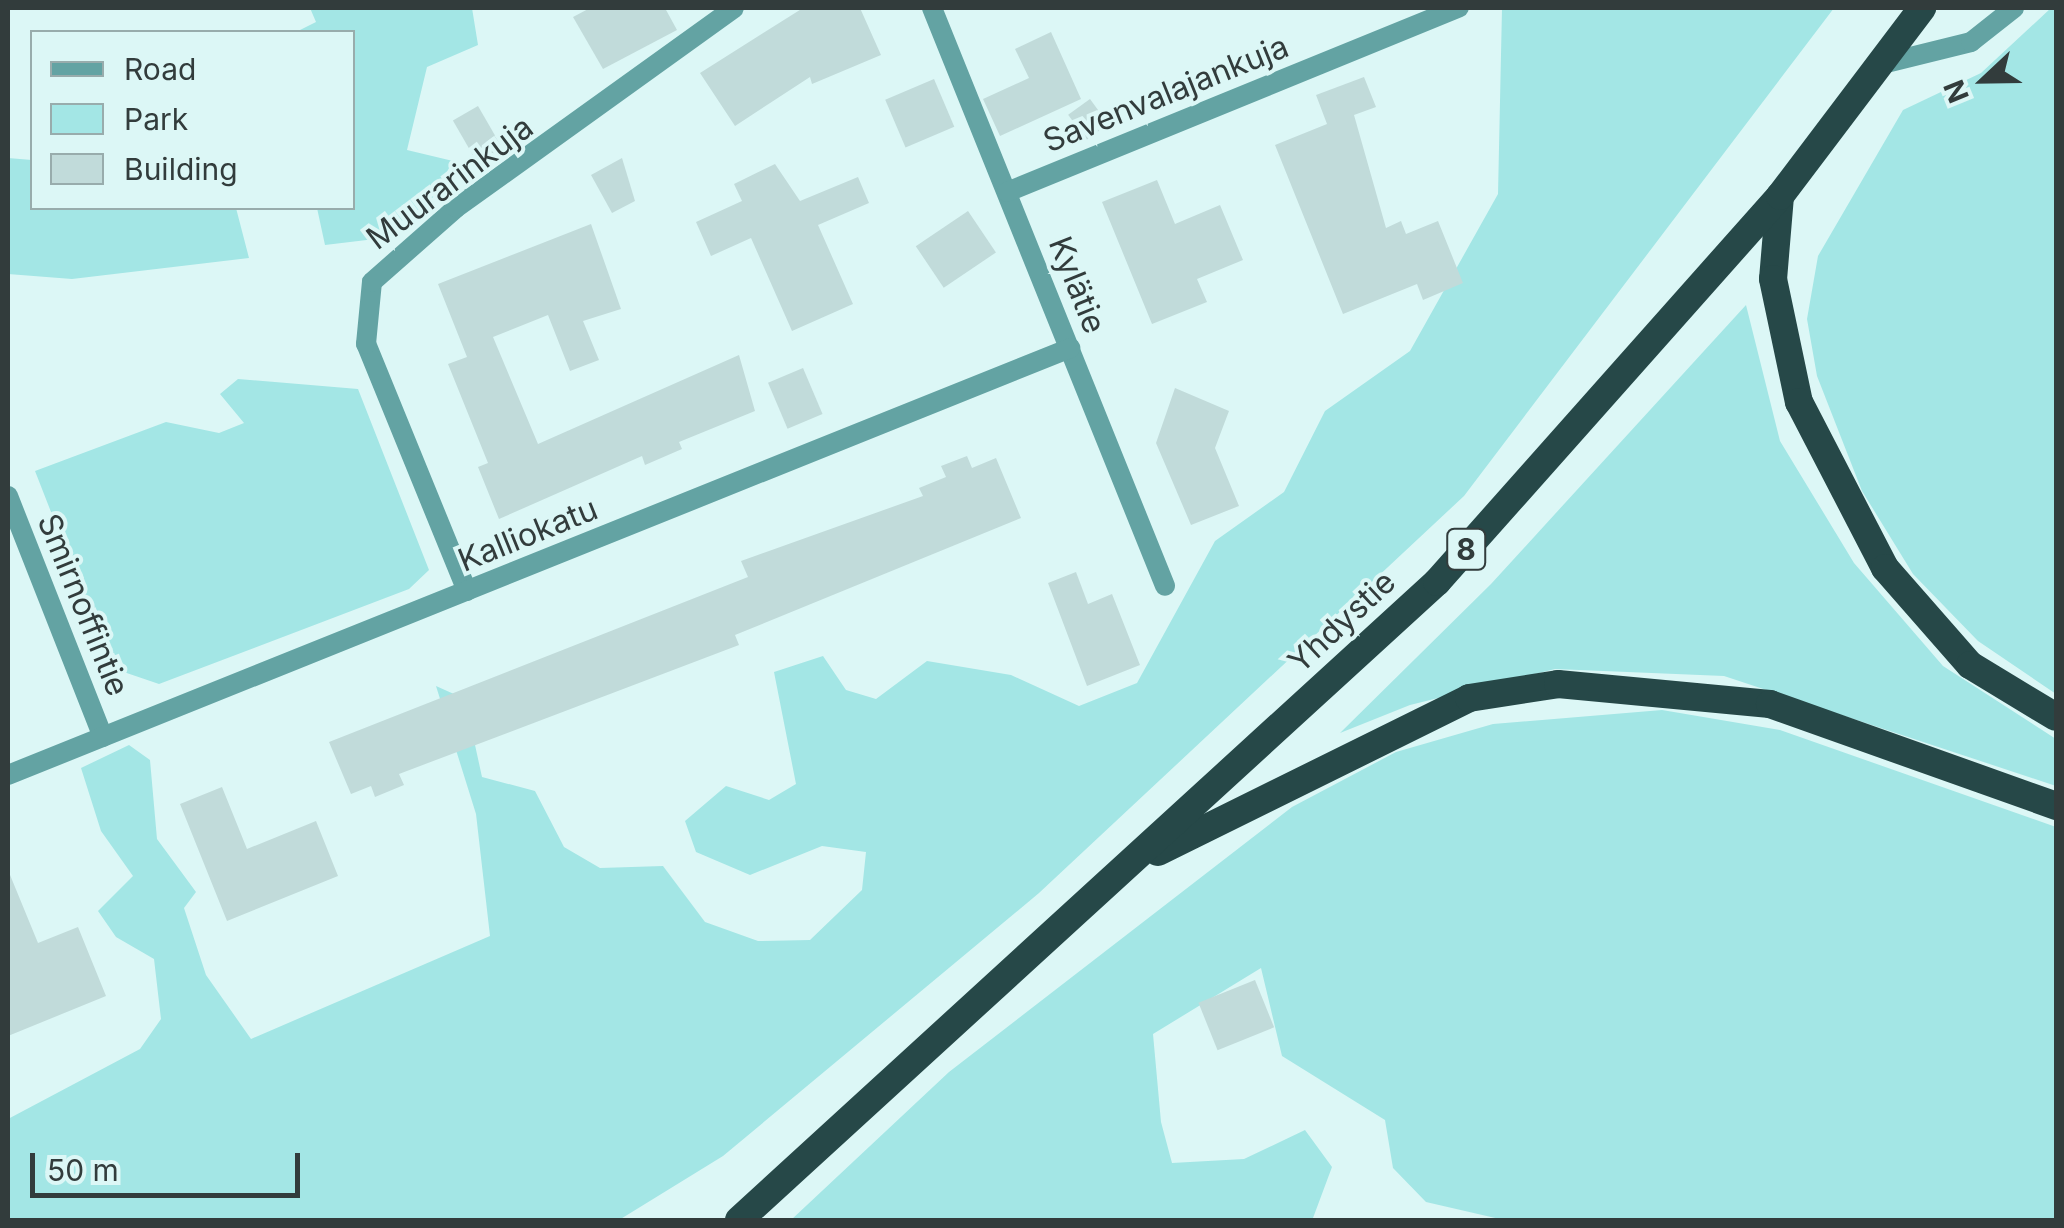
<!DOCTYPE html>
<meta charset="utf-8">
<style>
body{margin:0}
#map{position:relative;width:2064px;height:1228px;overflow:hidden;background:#dcf7f6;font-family:Inter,sans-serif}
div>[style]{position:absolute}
.green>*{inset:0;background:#a3e6e5}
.building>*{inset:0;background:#c1dbda;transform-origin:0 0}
.service>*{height:20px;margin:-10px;padding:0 10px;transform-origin:10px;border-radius:10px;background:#63a3a3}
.minor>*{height:20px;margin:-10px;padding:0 10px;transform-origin:10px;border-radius:10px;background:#63a3a3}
.trunk>*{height:28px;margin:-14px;padding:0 14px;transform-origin:14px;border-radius:14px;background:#264848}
span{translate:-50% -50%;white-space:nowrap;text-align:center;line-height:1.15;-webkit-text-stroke:8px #dcf7f6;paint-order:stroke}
.shield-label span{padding:2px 8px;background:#dcf7f6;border:2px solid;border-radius:8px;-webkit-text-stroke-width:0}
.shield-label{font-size:30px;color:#323c3c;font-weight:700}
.street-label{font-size:32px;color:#323c3c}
.frame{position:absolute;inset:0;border:10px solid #323c3c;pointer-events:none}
.legend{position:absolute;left:30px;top:30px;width:325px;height:180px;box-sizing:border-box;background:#dcf7f6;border:2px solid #98acac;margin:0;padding:12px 18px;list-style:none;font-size:30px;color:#323c3c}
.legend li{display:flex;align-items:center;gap:20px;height:50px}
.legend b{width:50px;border:2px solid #98acac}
.north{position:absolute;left:1934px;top:30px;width:100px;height:100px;-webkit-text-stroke:8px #dcf7f6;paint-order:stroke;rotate:248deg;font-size:28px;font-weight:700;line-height:40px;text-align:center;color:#323c3c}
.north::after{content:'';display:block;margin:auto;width:35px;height:45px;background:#323c3c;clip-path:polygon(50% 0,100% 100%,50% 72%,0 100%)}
.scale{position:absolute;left:30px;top:1153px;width:270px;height:45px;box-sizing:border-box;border:5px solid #323c3c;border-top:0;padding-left:12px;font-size:30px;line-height:35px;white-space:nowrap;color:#323c3c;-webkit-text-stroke:8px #dcf7f6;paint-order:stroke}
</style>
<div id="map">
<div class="green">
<i style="clip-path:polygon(310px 8px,472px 8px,478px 45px,427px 67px,407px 150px,453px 161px,430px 202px,375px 239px,325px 245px,317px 208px,352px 208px,352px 32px,296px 32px,316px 22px)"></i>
<i style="clip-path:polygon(1502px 8px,1834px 8px,1464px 496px,1039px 893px,723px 1156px,619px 1220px,8px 1220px,8px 1119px,140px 1049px,161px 1019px,154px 959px,116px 937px,98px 911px,133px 876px,101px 831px,81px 768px,129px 745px,150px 760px,157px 839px,196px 892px,184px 908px,206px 975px,251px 1039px,490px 936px,476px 814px,436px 686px,465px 699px,482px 777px,535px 791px,564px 847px,600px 868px,663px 866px,705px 922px,758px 941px,810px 940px,862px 890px,866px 852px,822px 846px,750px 875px,696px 852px,685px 821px,726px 786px,769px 800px,796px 784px,774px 672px,823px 656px,846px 690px,876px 699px,927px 661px,1011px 675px,1079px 706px,1137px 683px,1215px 541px,1284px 492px,1325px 411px,1410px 351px,1498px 194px)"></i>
<i style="clip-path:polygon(2051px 8px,2056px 8px,2056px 694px,1978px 641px,1913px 574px,1862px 491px,1817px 376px,1807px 319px,1818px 256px,1903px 110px,1981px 73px)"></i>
<i style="clip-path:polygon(8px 158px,32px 160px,32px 208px,236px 208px,249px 258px,72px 279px,8px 274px)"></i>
<i style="clip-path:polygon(1746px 305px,1780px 441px,1854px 563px,1943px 666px,2056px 739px,2056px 786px,1724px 676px,1555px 669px,1410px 705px,1340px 733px,1491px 584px)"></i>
<i style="clip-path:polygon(238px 379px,358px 389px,429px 570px,409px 589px,159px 684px,112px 668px,35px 471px,166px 422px,219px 433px,244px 423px,220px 394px)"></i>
<i style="clip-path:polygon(1662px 710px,1780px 730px,2056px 827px,2056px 1220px,1504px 1220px,1426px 1202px,1393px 1168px,1385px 1120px,1282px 1056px,1261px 968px,1153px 1034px,1161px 1122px,1172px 1163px,1244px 1159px,1305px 1130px,1332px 1167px,1313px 1218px,791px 1220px,949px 1072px,1292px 807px,1396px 752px,1493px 724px)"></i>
</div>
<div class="building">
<i style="clip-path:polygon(590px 8px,665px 8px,677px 30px,603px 69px,573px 17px)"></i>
<i style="clip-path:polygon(803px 8px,860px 8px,881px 55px,812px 84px,810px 77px,735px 126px,700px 73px)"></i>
<i style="clip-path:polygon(1051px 32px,1081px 99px,1000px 136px,983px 99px,1029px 78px,1015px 49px)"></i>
<i style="clip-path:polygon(1364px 77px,1376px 107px,1354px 115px,1386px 228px,1401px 221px,1406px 234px,1438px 221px,1463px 283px,1423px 300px,1417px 284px,1343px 314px,1275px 145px,1327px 124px,1316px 95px)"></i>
<i style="left:934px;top:79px;width:52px;height:53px;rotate:67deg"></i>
<i style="left:1090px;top:99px;width:31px;height:27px;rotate:54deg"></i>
<i style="left:478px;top:106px;width:54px;height:29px;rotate:60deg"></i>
<i style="clip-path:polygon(622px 158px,635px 201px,612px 213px,591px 175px)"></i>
<i style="clip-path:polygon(775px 164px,800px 201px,858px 177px,869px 203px,818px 225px,853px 304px,792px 331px,751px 238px,711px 256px,696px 222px,742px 201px,734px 184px)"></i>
<i style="clip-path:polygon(1157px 180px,1175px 224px,1220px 205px,1243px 260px,1197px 279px,1207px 302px,1152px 324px,1102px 202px)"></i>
<i style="left:968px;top:211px;width:50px;height:63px;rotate:56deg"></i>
<i style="clip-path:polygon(591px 224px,621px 309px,583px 321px,599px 360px,570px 371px,548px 315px,493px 337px,538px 444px,739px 355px,755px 411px,679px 442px,682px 449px,645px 465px,642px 456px,499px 519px,478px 467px,488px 463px,448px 364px,467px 357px,438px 284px)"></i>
<i style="left:803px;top:368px;width:50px;height:38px;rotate:67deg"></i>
<i style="clip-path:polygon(1175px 388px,1229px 411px,1215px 448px,1239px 506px,1191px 525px,1156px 443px)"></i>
<i style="clip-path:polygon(967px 456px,972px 468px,996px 458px,1021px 518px,735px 635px,739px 645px,399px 774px,404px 785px,375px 797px,371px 786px,351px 794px,329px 742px,748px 577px,741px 561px,923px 496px,919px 488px,946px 477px,941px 466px)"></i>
<i style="clip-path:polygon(1076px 572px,1088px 604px,1112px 594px,1140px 665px,1087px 686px,1048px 583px)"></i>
<i style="clip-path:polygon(222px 787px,247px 849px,316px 821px,338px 876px,227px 921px,180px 804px)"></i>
<i style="clip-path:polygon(8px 870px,38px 943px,78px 927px,106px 996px,8px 1036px)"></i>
<i style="left:1255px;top:980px;width:51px;height:61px;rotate:68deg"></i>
</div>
<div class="service">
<i style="left:1878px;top:65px;width:96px;rotate:-13.9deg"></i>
<i style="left:1971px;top:42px;width:55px;rotate:-38.3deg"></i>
</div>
<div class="minor">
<i style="left:932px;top:8px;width:623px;rotate:68.04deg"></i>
<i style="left:1007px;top:192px;width:488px;rotate:-22.2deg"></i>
<i style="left:8px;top:496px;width:259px;rotate:68.5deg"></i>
<i style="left:467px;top:591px;width:267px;rotate:-112.2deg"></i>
<i style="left:366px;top:344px;width:62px;rotate:-84.5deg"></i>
<i style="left:372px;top:282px;width:112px;rotate:-41.4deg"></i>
<i style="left:456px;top:208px;width:342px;rotate:-35.7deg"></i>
<i style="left:8px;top:775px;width:1145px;rotate:-21.9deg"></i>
</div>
<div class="trunk">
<i style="left:1780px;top:196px;width:83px;rotate:94.8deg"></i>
<i style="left:1773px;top:279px;width:126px;rotate:78.1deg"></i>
<i style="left:1799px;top:402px;width:187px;rotate:62.6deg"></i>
<i style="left:1885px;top:568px;width:129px;rotate:48.8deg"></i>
<i style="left:1970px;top:665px;width:100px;rotate:31.2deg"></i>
<i style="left:1158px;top:852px;width:347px;rotate:-26.3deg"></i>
<i style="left:1469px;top:698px;width:90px;rotate:-8.9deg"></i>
<i style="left:1558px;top:684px;width:213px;rotate:5.4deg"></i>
<i style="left:1770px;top:704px;width:304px;rotate:19.6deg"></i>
<i style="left:739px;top:1220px;width:946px;rotate:-42.43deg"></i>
<i style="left:1437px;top:582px;width:516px;rotate:-48.38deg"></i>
<i style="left:1780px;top:196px;width:236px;rotate:-52.9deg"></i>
</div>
<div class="shield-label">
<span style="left:1466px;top:549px">8</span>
</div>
<div class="street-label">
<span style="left:1166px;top:94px;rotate:-22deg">Savenvalajankuja</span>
<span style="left:450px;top:183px;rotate:-37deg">Muurarinkuja</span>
<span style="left:1077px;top:285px;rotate:68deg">Kylätie</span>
<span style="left:528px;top:535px;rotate:-22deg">Kalliokatu</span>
<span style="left:83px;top:605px;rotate:68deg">Smirnoffintie</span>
<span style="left:1342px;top:622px;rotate:-43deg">Yhdystie</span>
</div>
<div class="frame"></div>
<ul class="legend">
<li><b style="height:12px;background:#63a3a3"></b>Road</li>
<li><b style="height:28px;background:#a3e6e5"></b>Park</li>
<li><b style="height:28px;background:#c1dbda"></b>Building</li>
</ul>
<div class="north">N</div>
<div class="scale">50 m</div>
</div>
